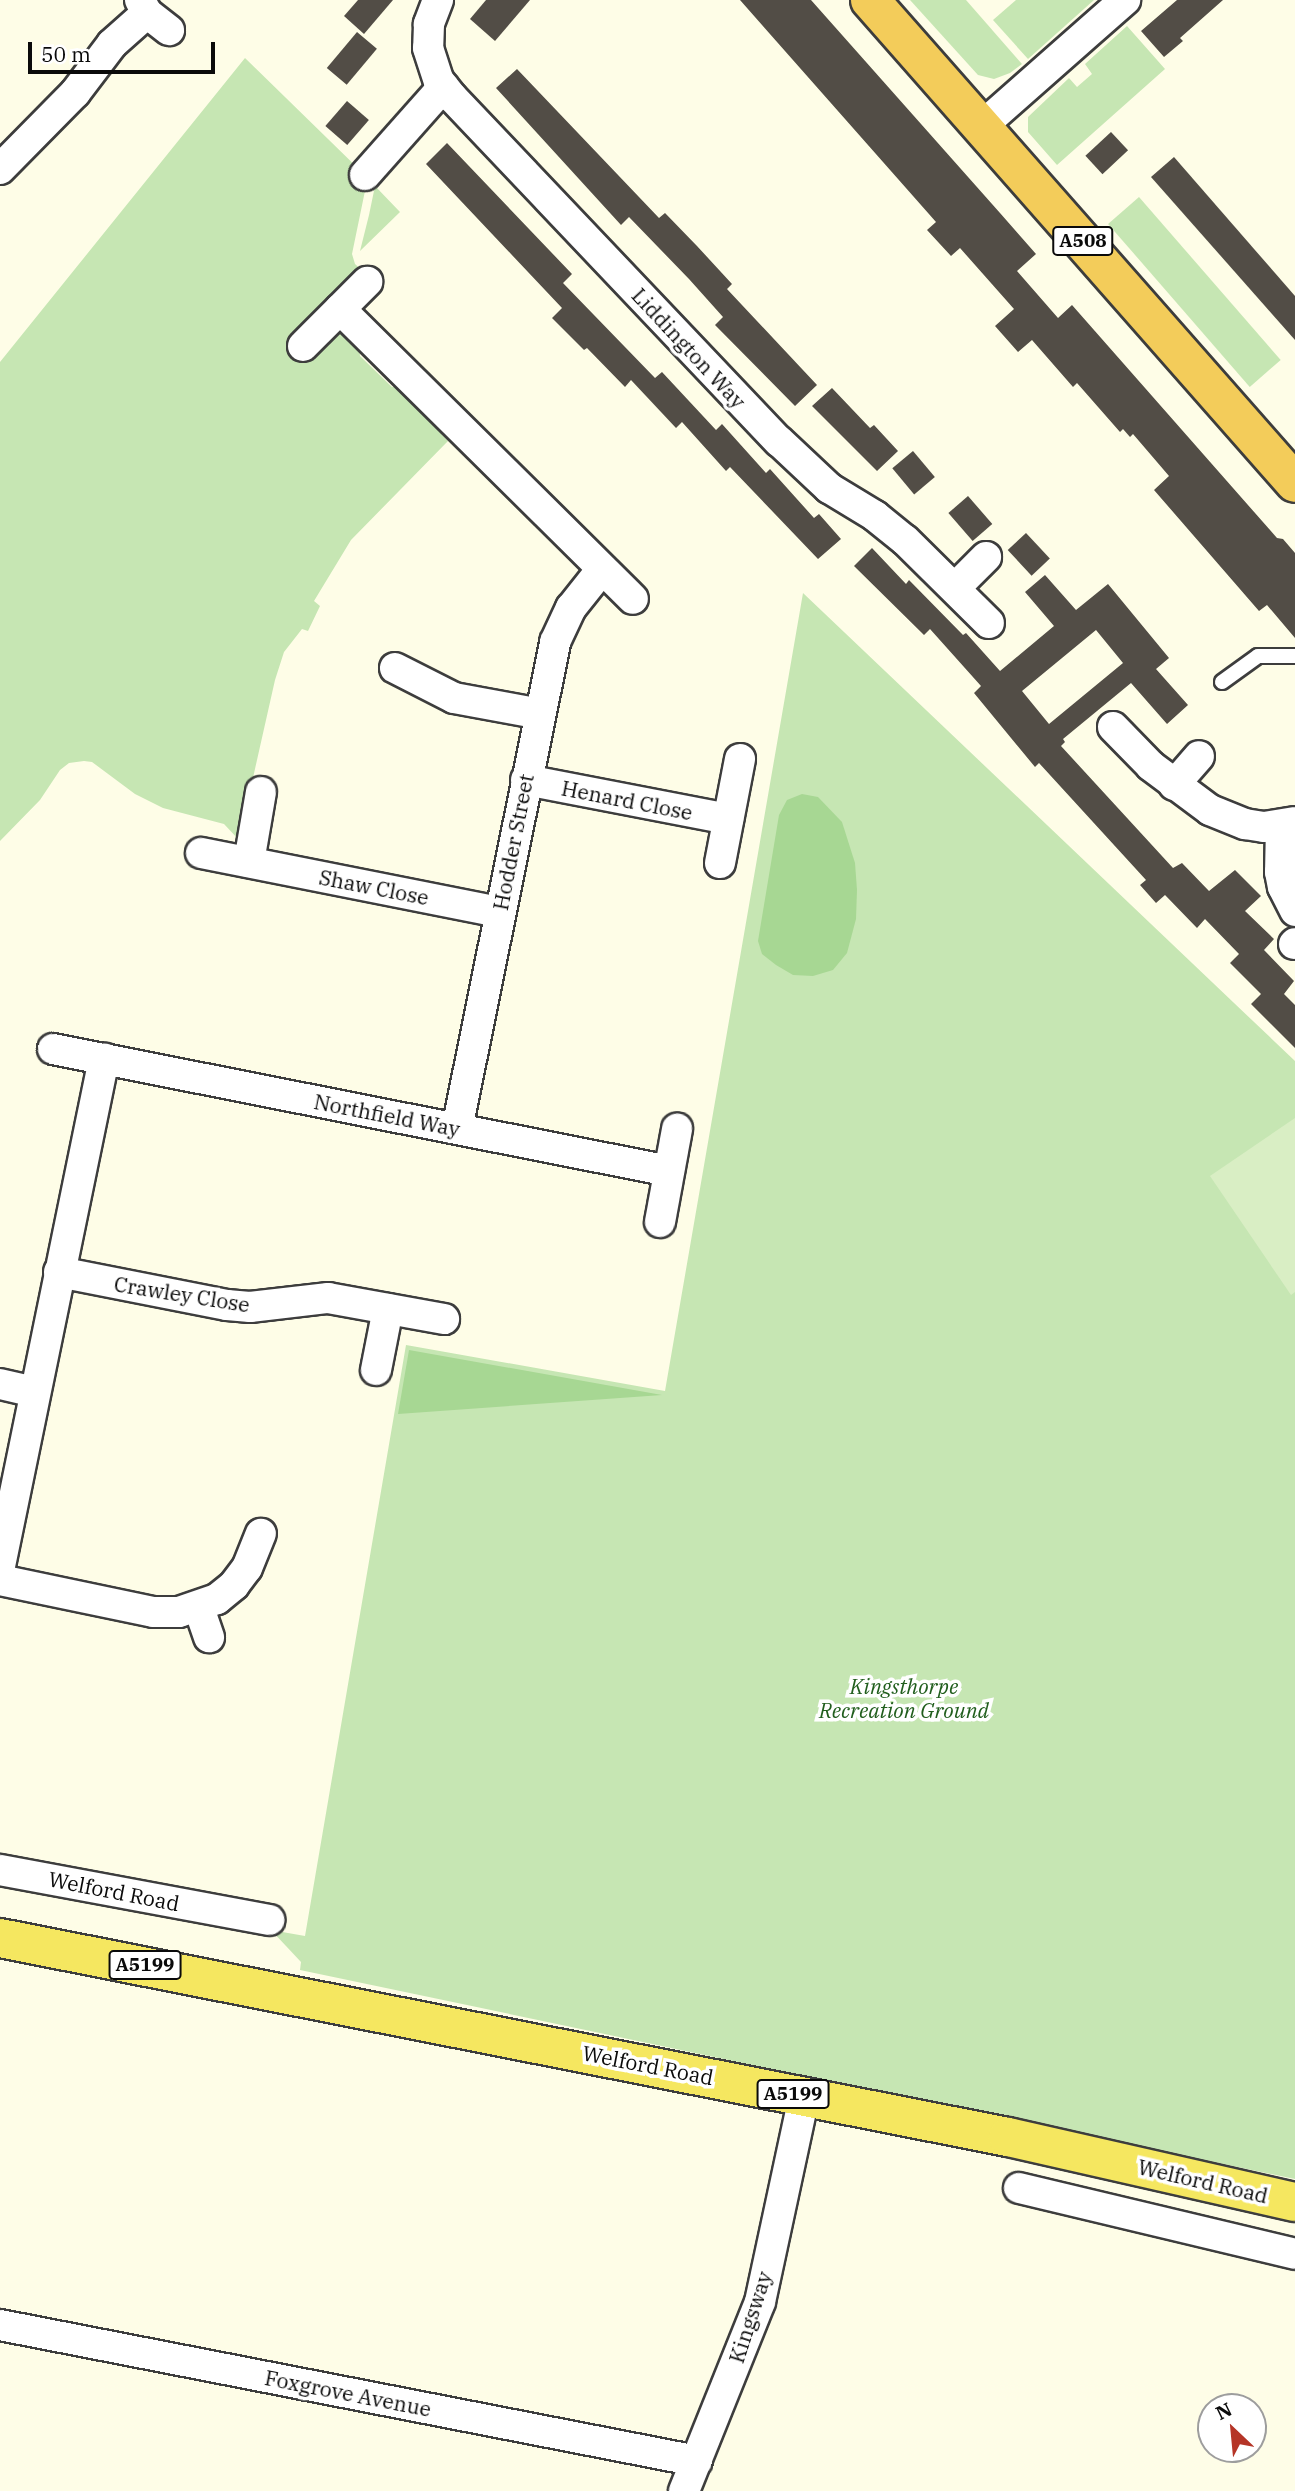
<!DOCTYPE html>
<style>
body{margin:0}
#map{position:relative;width:1295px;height:2491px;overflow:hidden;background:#fefde7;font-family:"IBM Plex Serif",serif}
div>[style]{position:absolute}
.green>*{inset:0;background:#c6e6b3;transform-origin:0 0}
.forest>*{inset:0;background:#a7d793}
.pitch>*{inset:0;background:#d9eec4}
.building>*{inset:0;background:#524d46;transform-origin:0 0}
.roads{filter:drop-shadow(2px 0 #3d3d3d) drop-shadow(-2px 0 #3d3d3d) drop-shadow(0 2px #3d3d3d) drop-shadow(0 -2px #3d3d3d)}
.service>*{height:14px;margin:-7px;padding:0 7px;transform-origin:7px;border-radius:7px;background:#fff}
.minor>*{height:30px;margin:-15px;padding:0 15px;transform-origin:15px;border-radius:15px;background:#fff}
.primary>*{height:38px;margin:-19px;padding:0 19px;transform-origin:19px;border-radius:19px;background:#f5e760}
.trunk>*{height:38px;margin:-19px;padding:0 19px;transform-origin:19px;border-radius:19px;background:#f3cc5a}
span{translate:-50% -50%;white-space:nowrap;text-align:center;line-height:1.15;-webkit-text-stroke:7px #fff;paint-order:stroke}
.shield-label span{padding:2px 5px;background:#fff;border:2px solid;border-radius:5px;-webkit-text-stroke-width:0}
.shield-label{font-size:19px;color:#0a0a0a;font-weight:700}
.street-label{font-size:21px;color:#0a0a0a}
.park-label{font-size:21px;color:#215e1d;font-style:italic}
.north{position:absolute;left:1197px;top:2393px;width:70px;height:70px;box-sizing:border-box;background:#fff;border:2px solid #9d9d9d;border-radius:50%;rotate:334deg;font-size:19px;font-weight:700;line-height:28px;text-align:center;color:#0a0a0a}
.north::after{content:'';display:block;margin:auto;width:24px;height:32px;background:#b53527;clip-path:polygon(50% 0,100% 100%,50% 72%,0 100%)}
.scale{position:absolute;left:28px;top:42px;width:187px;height:32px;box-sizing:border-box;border:4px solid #0a0a0a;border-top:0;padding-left:9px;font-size:21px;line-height:24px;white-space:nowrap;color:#0a0a0a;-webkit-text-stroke:5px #fff;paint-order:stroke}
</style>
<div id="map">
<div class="green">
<i style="clip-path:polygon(910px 0,966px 0,1022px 64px,1010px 73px,994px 79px,978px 75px)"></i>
<i style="clip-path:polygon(1016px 0,1094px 0,1028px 59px,993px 20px)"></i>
<i style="clip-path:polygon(1127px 26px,1165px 69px,1057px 165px,1028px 132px,1028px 117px,1069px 78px,1077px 87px,1092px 74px,1085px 64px)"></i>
<i style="clip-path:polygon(245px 58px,370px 180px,366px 186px,352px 254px,355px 264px,364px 272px,333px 333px,344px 332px,359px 346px,360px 356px,392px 387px,405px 387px,441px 424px,437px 429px,448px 441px,351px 540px,314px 601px,320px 606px,308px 631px,302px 629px,284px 652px,275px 680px,239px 840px,224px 824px,163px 808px,135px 794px,92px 762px,84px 761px,69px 763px,60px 770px,40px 800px,0 841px,0 362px)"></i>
<i style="clip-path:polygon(375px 186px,400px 212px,360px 251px,369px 215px)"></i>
<i style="left:1139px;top:197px;width:216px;height:41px;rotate:49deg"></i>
<i style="clip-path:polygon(803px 593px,1295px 1061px,1295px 2179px,300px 1970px,301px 1962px,271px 1930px,305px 1936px,406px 1345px,665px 1391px)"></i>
</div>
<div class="forest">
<i style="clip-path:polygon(802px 794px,818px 797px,842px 822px,855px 863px,857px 890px,856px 919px,847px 953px,833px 970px,813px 976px,793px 975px,776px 965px,762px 954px,758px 941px,779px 815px,787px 800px)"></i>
<i style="clip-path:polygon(409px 1350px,662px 1395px,398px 1414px)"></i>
</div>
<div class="pitch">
<i style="clip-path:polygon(1295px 1118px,1295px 1292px,1291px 1295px,1210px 1176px)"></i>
</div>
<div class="building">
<i style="clip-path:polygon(358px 0,393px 0,364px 34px,344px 16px)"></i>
<i style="clip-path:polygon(486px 0,530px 0,495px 41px,470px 19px)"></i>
<i style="clip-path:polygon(740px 0,811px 0,1000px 213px,1036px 254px,1017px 271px,1058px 318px,1072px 305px,1277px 538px,1283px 539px,1295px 553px,1295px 638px,1267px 605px,1259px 611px,1154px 490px,1169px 476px,1133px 434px,1130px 437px,1123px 429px,1120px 432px,1077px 383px,1073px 387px,1032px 340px,1018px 352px,995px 326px,1014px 309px,960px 248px,951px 256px,927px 230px,936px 222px)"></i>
<i style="clip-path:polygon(1177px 0,1223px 0,1180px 38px,1183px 41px,1164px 57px,1141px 31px)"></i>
<i style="left:357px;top:32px;width:26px;height:47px;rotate:40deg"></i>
<i style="clip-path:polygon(517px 69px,659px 218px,665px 213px,697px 246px,732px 284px,727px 289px,817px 385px,795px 406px,715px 325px,723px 317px,689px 279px,629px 217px,621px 225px,496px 88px)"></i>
<i style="left:347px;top:101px;width:29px;height:33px;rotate:41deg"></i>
<i style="left:1111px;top:132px;width:25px;height:35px;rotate:47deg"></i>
<i style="clip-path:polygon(447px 143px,572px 274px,563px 283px,655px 378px,662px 372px,716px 430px,722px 424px,766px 473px,770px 469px,814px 518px,819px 514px,841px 539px,818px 559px,730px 467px,726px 471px,682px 422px,676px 428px,631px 380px,625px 387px,587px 348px,584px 350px,552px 318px,562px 308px,426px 164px)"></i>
<i style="clip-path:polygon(1174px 157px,1295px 296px,1295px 340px,1151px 177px)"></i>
<i style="clip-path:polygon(832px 388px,870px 428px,874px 425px,898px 451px,877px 471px,812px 406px)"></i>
<i style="left:913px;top:451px;width:34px;height:27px;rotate:50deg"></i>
<i style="left:968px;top:496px;width:37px;height:26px;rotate:49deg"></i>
<i style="left:1026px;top:533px;width:35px;height:25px;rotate:47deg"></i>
<i style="clip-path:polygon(evenodd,872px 548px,906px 584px,909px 580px,963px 635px,966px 633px,1000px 671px,1054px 626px,1025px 592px,1045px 575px,1076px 610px,1108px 584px,1169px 658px,1156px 669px,1188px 705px,1167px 724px,1131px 683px,1063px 739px,1065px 742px,1061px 746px,1173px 868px,1182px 863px,1209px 891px,1235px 870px,1261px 896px,1245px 911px,1274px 939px,1264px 950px,1294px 981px,1284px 994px,1295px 1005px,1295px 1048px,1251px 1004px,1261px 994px,1230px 963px,1239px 954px,1205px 919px,1197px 928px,1165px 895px,1156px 903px,1140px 885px,1146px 880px,1039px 763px,1035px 767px,974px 693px,981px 686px,930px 629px,924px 635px,854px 566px,872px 548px,1096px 630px,1123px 663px,1049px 724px,1022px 691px,1096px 630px)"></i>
</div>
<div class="roads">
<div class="service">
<i style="left:1222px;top:682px;width:44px;rotate:-35.8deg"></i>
<i style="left:1258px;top:656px;width:37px"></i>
</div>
<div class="minor">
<i style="left:140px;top:0;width:15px;rotate:62deg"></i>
<i style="left:147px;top:13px;width:28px;rotate:38deg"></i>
<i style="left:438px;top:0;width:26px;rotate:111deg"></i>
<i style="left:429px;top:24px;width:24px;rotate:92deg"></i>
<i style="left:428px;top:48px;width:35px;rotate:72deg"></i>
<i style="left:439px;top:81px;width:21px;rotate:51deg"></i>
<i style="left:452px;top:97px;width:475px;rotate:46.5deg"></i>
<i style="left:779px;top:441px;width:69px;rotate:43.2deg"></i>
<i style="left:829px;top:488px;width:54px;rotate:31.3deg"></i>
<i style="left:875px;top:516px;width:38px;rotate:39deg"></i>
<i style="left:905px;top:540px;width:118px;rotate:44.7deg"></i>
<i style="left:982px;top:126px;width:191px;rotate:-41.4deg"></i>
<i style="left:0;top:169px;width:107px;rotate:-45.4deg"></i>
<i style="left:75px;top:93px;width:61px;rotate:-52.9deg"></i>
<i style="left:112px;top:44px;width:47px;rotate:-41.5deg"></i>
<i style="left:365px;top:175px;width:118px;rotate:-48.4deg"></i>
<i style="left:340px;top:309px;width:412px;rotate:44.7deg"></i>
<i style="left:303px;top:346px;width:91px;rotate:-45deg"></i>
<i style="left:955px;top:588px;width:44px;rotate:-45deg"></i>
<i style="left:395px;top:668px;width:66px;rotate:27deg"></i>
<i style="left:454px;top:698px;width:87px;rotate:10.5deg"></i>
<i style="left:1113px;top:727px;width:54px;rotate:45.7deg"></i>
<i style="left:1151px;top:766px;width:74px;rotate:36.7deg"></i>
<i style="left:1210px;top:810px;width:38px;rotate:22deg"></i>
<i style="left:1245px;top:824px;width:19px;rotate:9deg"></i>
<i style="left:1264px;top:827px;width:31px;rotate:-9deg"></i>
<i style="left:526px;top:780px;width:206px;rotate:10.9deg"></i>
<i style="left:1174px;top:785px;width:38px;rotate:-49deg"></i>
<i style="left:1281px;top:826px;width:46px;rotate:91.2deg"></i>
<i style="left:1280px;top:872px;width:15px;rotate:79deg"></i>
<i style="left:1283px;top:887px;width:27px;rotate:63deg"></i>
<i style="left:201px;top:853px;width:304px;rotate:11.2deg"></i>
<i style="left:249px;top:862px;width:71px;rotate:-80.3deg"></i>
<i style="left:720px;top:863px;width:106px;rotate:-79.1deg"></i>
<i style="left:1294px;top:944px;width:1px;rotate:-45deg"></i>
<i style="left:53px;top:1049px;width:628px;rotate:11.2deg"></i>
<i style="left:457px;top:1129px;width:497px;rotate:-78.6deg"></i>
<i style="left:555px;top:642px;width:38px;rotate:-65deg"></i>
<i style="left:571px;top:608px;width:50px;rotate:-51.5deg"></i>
<i style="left:660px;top:1222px;width:95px;rotate:-79.6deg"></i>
<i style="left:59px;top:1272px;width:171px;rotate:11.1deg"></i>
<i style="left:227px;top:1305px;width:23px;rotate:5deg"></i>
<i style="left:250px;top:1307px;width:79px;rotate:-6.6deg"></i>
<i style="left:328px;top:1298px;width:118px;rotate:10.3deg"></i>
<i style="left:376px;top:1370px;width:62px;rotate:-78.9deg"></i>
<i style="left:0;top:1384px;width:35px;rotate:13deg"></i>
<i style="left:0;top:1566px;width:518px;rotate:-78.41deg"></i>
<i style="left:0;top:1580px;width:156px;rotate:11.8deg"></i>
<i style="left:153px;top:1612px;width:26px"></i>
<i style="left:179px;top:1612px;width:40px;rotate:-18.9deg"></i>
<i style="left:217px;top:1599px;width:22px;rotate:-39deg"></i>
<i style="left:234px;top:1585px;width:21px;rotate:-53deg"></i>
<i style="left:247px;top:1568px;width:37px;rotate:-68deg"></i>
<i style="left:199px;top:1608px;width:31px;rotate:71deg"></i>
<i style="left:0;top:1870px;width:274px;rotate:10.5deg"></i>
<i style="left:1019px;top:2188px;width:284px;rotate:13.4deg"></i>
<i style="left:0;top:2325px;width:710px;rotate:11.04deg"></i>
<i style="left:684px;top:2491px;width:204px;rotate:-68.1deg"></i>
<i style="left:760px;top:2302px;width:211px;rotate:-77.9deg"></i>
</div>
<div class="primary">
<i style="left:0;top:1938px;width:1027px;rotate:11.17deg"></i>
<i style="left:1008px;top:2137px;width:294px;rotate:12.8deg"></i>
</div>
<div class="trunk">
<i style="left:870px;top:0;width:643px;rotate:48.65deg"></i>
</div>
</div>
<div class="shield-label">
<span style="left:1083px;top:241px">A508</span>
<span style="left:145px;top:1965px">A5199</span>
<span style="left:793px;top:2094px">A5199</span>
</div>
<div class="street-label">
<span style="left:689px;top:348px;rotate:47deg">Liddington Way</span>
<span style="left:627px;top:800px;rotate:11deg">Henard Close</span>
<span style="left:513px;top:842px;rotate:-79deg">Hodder Street</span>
<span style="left:374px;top:887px;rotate:11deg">Shaw Close</span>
<span style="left:387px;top:1115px;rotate:11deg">Northfield Way</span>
<span style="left:182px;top:1294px;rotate:9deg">Crawley Close</span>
<span style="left:114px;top:1891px;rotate:11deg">Welford Road</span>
<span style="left:648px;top:2065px;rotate:11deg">Welford Road</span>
<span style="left:1203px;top:2181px;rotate:13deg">Welford Road</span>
<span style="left:750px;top:2317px;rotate:-72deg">Kingsway</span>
<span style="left:348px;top:2393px;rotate:11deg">Foxgrove Avenue</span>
</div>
<div class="park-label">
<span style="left:904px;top:1698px">Kingsthorpe<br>Recreation Ground</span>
</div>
<div class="north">N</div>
<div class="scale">50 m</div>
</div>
